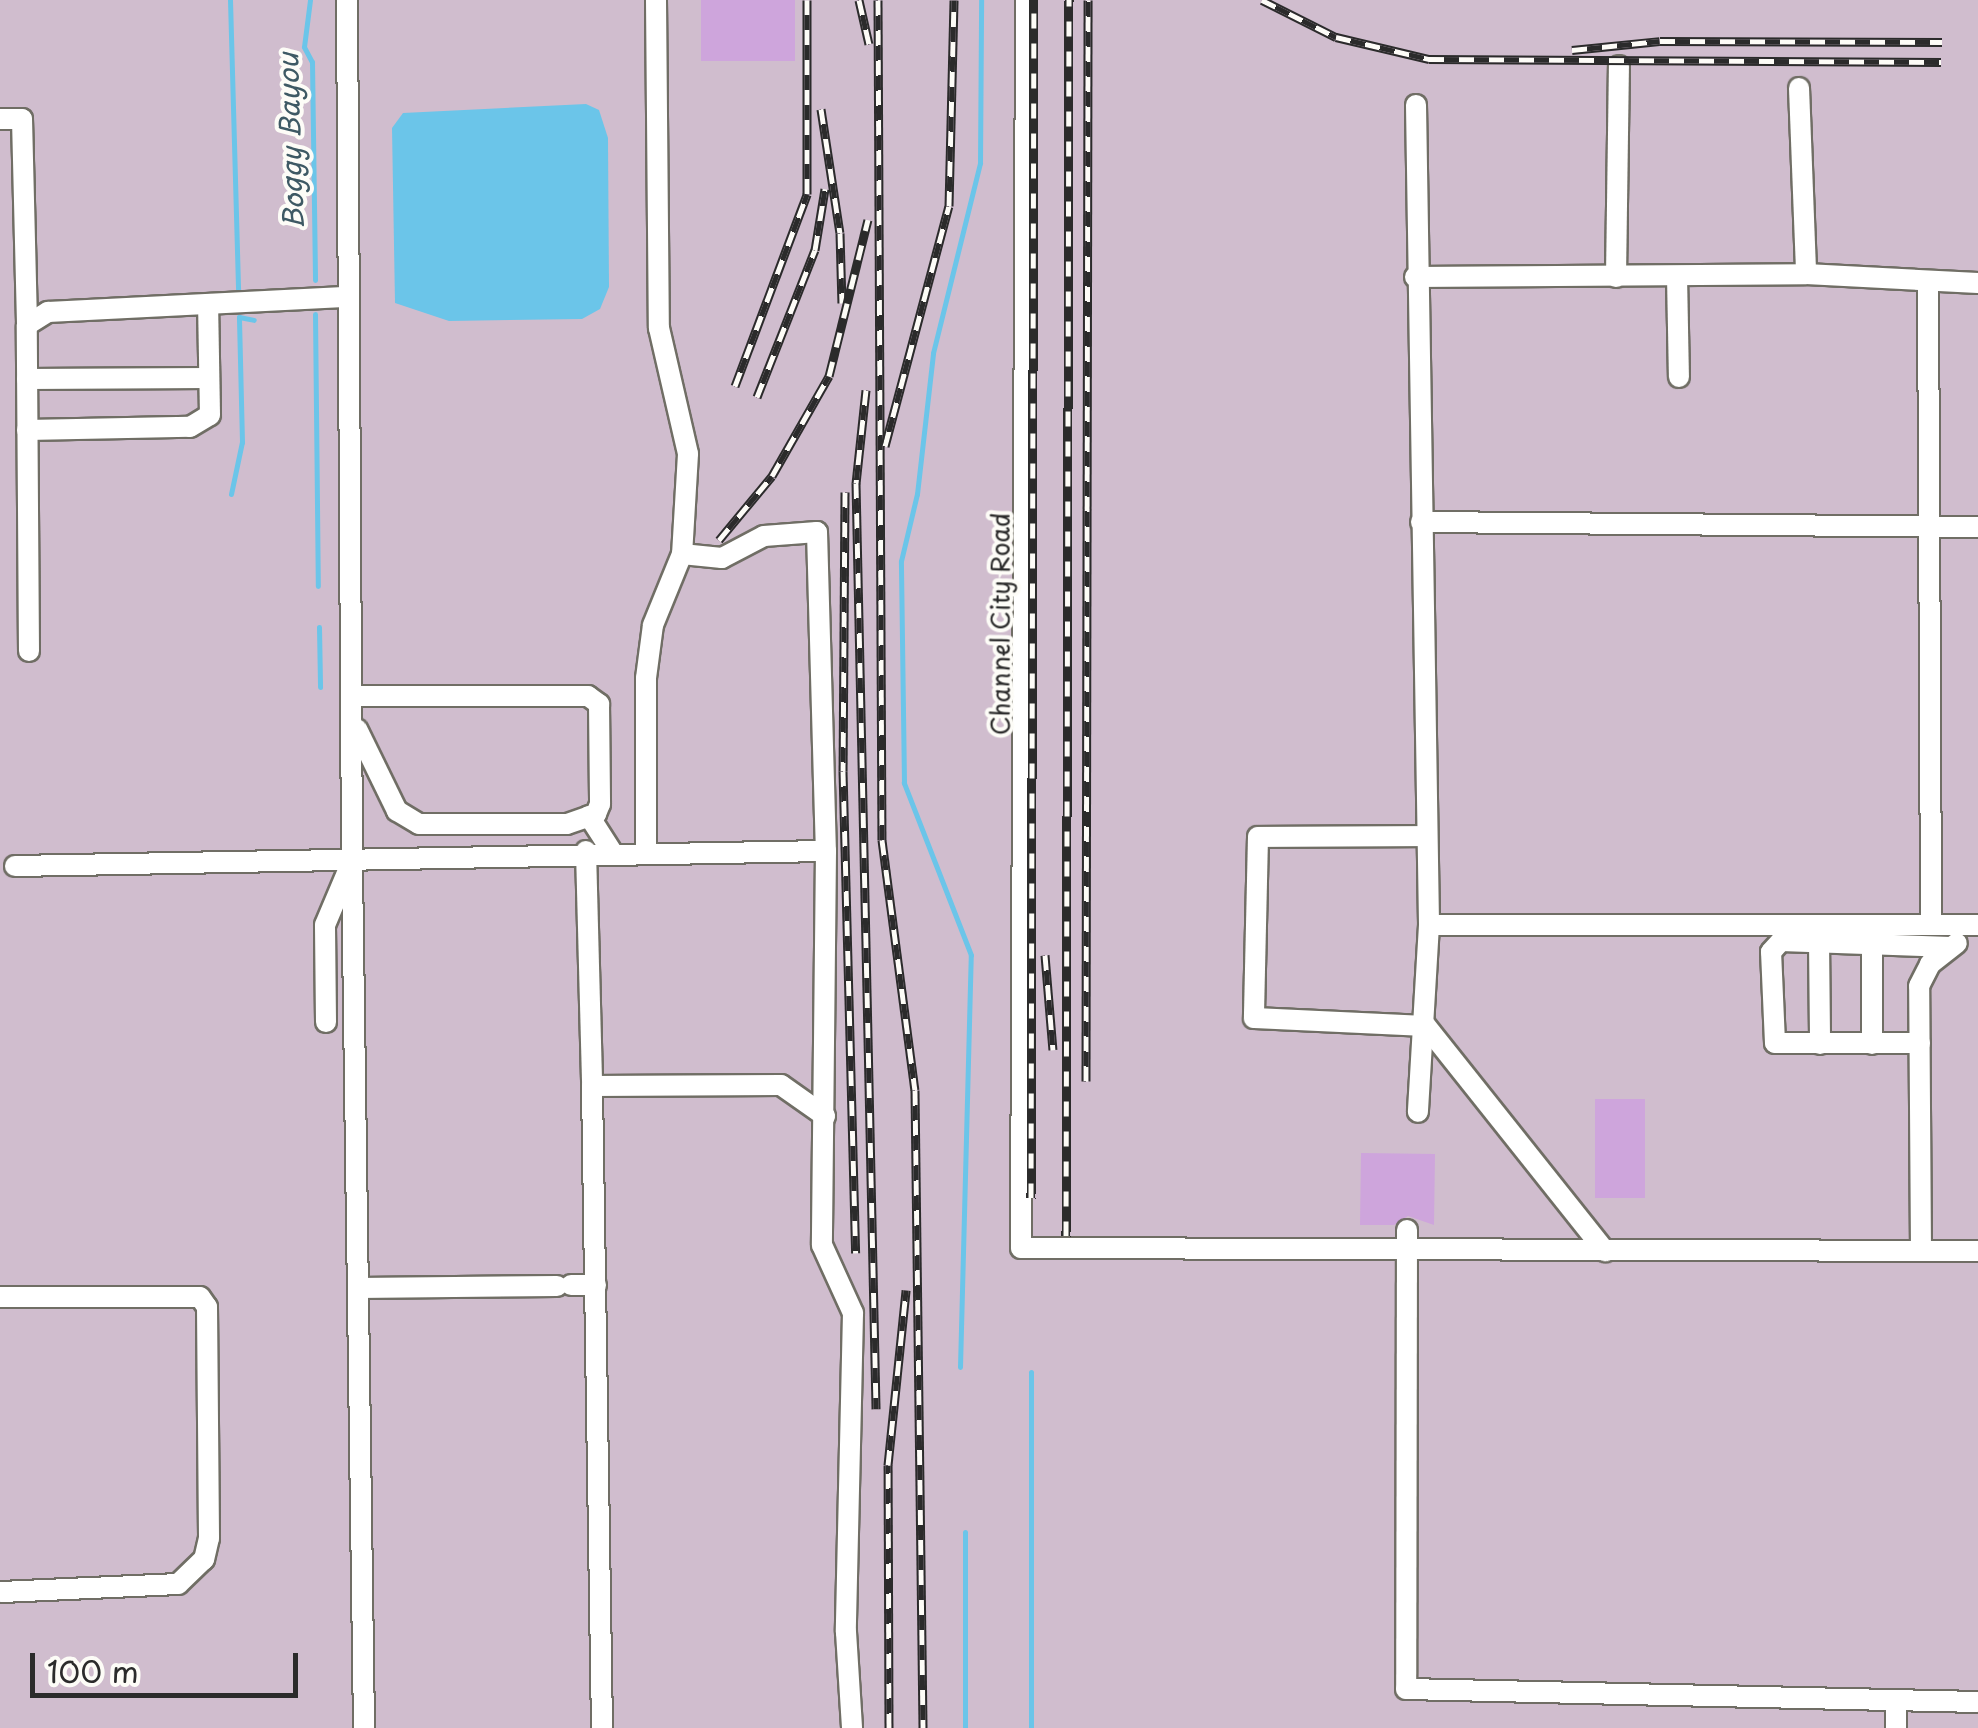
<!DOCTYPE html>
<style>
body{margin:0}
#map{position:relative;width:1978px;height:1728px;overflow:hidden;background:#f1ead1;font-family:"Playpen Sans",sans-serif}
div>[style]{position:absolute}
.industrial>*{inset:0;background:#d0bdce;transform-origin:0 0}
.water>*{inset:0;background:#6bc5e9}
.stream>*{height:5px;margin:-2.5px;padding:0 2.5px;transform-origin:2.5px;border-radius:2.5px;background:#6bc5e9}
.building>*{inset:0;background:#cea5dc;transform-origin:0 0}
.roads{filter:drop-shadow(2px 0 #706e65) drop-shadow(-2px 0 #706e65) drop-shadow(0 2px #706e65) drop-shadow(0 -2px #706e65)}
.minor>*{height:20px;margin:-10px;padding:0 10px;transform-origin:10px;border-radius:10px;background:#fff}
.rail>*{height:9px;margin-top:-4.5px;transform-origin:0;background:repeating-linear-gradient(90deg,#fdfcf7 0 15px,#2b2b2b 0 30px);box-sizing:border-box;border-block:2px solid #2b2b2b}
span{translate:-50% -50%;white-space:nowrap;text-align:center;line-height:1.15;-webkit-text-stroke:8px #fdfcf7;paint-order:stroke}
.street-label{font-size:25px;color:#2b2b2b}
.water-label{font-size:28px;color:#3e5964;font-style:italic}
.scale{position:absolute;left:30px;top:1653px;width:268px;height:45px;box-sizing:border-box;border:5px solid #2b2b2b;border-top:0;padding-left:12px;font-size:30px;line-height:35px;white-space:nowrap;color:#2b2b2b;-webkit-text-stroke:8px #fdfcf7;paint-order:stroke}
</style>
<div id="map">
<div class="industrial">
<i style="left:0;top:0;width:1978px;height:1728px"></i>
</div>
<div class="water">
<i style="clip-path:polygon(586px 104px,599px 110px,608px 138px,609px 287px,600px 309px,582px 319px,449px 321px,395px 303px,392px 128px,403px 113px)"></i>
</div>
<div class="stream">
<i style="left:230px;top:0;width:294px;rotate:88.4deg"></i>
<i style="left:310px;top:0;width:47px;rotate:97.3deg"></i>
<i style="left:304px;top:47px;width:17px;rotate:62deg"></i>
<i style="left:312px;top:62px;width:218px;rotate:89.2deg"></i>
<i style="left:315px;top:314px;width:272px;rotate:89.4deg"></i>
<i style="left:231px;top:494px;width:53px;rotate:-78.1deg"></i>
<i style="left:242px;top:442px;width:125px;rotate:-91.4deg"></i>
<i style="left:239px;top:317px;width:15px;rotate:11deg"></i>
<i style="left:319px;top:627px;width:60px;rotate:89deg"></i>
<i style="left:960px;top:1367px;width:412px;rotate:-88.5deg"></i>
<i style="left:971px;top:955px;width:185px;rotate:-111.3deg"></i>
<i style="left:904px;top:783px;width:222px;rotate:-90.8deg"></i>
<i style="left:901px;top:561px;width:69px;rotate:-76.6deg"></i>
<i style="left:917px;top:494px;width:142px;rotate:-83.5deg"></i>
<i style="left:933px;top:353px;width:196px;rotate:-76.1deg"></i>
<i style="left:980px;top:163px;width:163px;rotate:-89.6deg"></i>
<i style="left:965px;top:1532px;width:196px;rotate:90deg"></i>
<i style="left:1031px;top:1728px;width:356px;rotate:-90deg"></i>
</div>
<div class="building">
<i style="left:701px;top:0;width:94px;height:61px"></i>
<i style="left:1595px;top:1099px;width:50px;height:99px"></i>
<i style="clip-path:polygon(1361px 1153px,1435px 1154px,1434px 1225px,1408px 1216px,1394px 1225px,1360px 1225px)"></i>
</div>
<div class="roads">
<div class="minor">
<i style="left:656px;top:0;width:328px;rotate:89.5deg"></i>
<i style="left:659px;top:328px;width:129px;rotate:77deg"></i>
<i style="left:688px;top:454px;width:100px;rotate:93.4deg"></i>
<i style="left:682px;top:554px;width:40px;rotate:5.7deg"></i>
<i style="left:722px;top:558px;width:47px;rotate:-27.6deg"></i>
<i style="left:764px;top:536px;width:53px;rotate:-4.3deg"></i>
<i style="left:817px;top:532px;width:319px;rotate:88.4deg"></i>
<i style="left:826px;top:851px;width:394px;rotate:90.6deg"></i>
<i style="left:822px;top:1245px;width:75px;rotate:65.5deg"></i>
<i style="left:853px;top:1313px;width:319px;rotate:91.3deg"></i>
<i style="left:846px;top:1632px;width:96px;rotate:86.4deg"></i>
<i style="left:1026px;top:0;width:1248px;rotate:90.23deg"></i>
<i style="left:1021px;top:1248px;width:957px;rotate:0.18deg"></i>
<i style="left:1799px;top:88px;width:186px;rotate:87.8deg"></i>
<i style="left:1416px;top:105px;width:820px;rotate:89.09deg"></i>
<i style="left:1429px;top:925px;width:187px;rotate:93.4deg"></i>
<i style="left:0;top:119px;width:22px"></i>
<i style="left:22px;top:119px;width:206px;rotate:88.6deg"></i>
<i style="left:1677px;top:276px;width:101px;rotate:88.9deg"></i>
<i style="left:1415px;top:277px;width:391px;rotate:-0.4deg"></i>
<i style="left:1806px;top:274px;width:172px;rotate:3deg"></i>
<i style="left:1616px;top:277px;width:211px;rotate:-89.2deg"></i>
<i style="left:1928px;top:281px;width:644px;rotate:89.73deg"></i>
<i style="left:27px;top:379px;width:182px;rotate:-0.3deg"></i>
<i style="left:27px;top:430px;width:163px;rotate:-1.1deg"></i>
<i style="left:190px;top:427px;width:23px;rotate:-31deg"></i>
<i style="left:210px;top:415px;width:111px;rotate:-91deg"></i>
<i style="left:1421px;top:522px;width:557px;rotate:0.51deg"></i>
<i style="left:29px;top:651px;width:326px;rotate:-90.4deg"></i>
<i style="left:27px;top:325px;width:25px;rotate:-32deg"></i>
<i style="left:48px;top:312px;width:301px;rotate:-2.9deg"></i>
<i style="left:351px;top:696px;width:237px"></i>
<i style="left:588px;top:696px;width:14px;rotate:36deg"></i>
<i style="left:599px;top:704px;width:100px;rotate:89.4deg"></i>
<i style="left:600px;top:804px;width:11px;rotate:112deg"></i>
<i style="left:596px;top:814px;width:31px;rotate:161deg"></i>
<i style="left:567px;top:824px;width:148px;rotate:180deg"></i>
<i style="left:419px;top:824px;width:26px;rotate:-149deg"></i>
<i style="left:397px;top:811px;width:91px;rotate:-116deg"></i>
<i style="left:589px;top:816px;width:43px;rotate:57.4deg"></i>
<i style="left:1427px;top:836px;width:169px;rotate:179.7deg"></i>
<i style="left:1258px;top:837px;width:181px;rotate:91.3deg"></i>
<i style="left:1254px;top:1018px;width:172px;rotate:2.7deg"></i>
<i style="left:1426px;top:1026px;width:288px;rotate:51.5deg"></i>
<i style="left:586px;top:851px;width:235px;rotate:88.5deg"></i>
<i style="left:592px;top:1086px;width:189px;rotate:-0.3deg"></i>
<i style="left:781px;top:1085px;width:54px;rotate:35.2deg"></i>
<i style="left:646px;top:852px;width:174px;rotate:-90deg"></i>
<i style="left:646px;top:678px;width:53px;rotate:-82.5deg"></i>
<i style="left:653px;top:625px;width:77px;rotate:-67.8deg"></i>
<i style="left:15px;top:866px;width:811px;rotate:-1.06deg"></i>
<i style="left:352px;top:868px;width:860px;rotate:89.2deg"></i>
<i style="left:1429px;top:925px;width:549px"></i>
<i style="left:1819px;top:941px;width:103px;rotate:89.4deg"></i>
<i style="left:1872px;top:941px;width:103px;rotate:90deg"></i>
<i style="left:326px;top:1022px;width:97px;rotate:-90.6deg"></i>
<i style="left:325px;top:925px;width:69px;rotate:-67.1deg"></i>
<i style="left:352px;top:861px;width:861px;rotate:-90.33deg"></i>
<i style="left:1920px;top:1043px;width:145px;rotate:180deg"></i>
<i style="left:1775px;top:1043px;width:91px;rotate:-92.5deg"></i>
<i style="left:1771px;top:952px;width:15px;rotate:-48deg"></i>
<i style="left:1781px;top:941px;width:169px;rotate:2deg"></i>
<i style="left:592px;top:1086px;width:642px;rotate:89.11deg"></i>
<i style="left:1407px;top:1230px;width:459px;rotate:90.1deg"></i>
<i style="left:1406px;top:1689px;width:572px;rotate:1.3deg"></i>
<i style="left:1921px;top:1250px;width:264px;rotate:-90.4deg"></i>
<i style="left:1919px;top:986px;width:25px;rotate:-63deg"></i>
<i style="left:1930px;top:964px;width:34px;rotate:-38deg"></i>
<i style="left:571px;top:1285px;width:25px"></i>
<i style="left:358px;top:1288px;width:199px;rotate:-0.6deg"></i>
<i style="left:0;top:1297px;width:200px"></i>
<i style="left:200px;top:1297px;width:12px;rotate:55deg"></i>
<i style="left:207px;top:1307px;width:231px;rotate:89.5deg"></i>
<i style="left:209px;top:1538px;width:22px;rotate:103deg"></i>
<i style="left:204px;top:1559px;width:36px;rotate:136deg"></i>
<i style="left:178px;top:1584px;width:178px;rotate:177.4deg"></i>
<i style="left:1896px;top:1728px;width:28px;rotate:-90deg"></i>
</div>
</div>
<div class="rail">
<i style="left:859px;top:0;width:45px;rotate:77.2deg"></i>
<i style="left:878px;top:0;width:840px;rotate:89.73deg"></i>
<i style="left:882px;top:840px;width:252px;rotate:82.5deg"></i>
<i style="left:915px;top:1090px;width:638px;rotate:89.28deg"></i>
<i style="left:1262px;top:0;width:83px;rotate:26.6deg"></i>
<i style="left:1336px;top:37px;width:96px;rotate:13.3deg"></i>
<i style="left:1429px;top:59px;width:512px;rotate:0.34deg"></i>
<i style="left:1572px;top:50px;width:88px;rotate:-5.8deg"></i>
<i style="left:1660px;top:41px;width:282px;rotate:0.2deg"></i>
<i style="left:821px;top:109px;width:125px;rotate:81.3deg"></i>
<i style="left:840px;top:233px;width:70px;rotate:88.4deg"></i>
<i style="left:735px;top:386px;width:205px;rotate:-69.4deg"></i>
<i style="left:807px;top:194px;width:194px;rotate:-90deg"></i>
<i style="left:866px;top:390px;width:94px;rotate:96.1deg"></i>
<i style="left:856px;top:483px;width:926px;rotate:88.76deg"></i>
<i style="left:757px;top:397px;width:158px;rotate:-68.5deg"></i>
<i style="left:815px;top:250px;width:62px;rotate:-80.7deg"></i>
<i style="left:885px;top:446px;width:248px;rotate:-75.1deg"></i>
<i style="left:949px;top:206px;width:206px;rotate:-88.6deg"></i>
<i style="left:845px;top:492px;width:279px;rotate:90.4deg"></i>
<i style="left:843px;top:771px;width:482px;rotate:88.5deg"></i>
<i style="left:719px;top:540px;width:83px;rotate:-50.4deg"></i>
<i style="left:772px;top:476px;width:115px;rotate:-60.3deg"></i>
<i style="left:829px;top:376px;width:161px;rotate:-76deg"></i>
<i style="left:1045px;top:955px;width:95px;rotate:85.2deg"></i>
<i style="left:1086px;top:1081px;width:1081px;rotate:-89.89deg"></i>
<i style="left:1031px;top:1198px;width:1198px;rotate:-89.86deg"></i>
<i style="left:1066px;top:1236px;width:1236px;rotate:-89.86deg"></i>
<i style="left:889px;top:1728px;width:263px;rotate:-90.2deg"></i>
<i style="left:888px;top:1465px;width:176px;rotate:-84.1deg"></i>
</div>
<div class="street-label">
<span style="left:1000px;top:624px;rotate:-90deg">Channel City Road</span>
</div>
<div class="water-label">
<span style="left:290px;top:141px;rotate:-92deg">Boggy Bayou</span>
</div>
<div class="scale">100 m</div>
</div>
